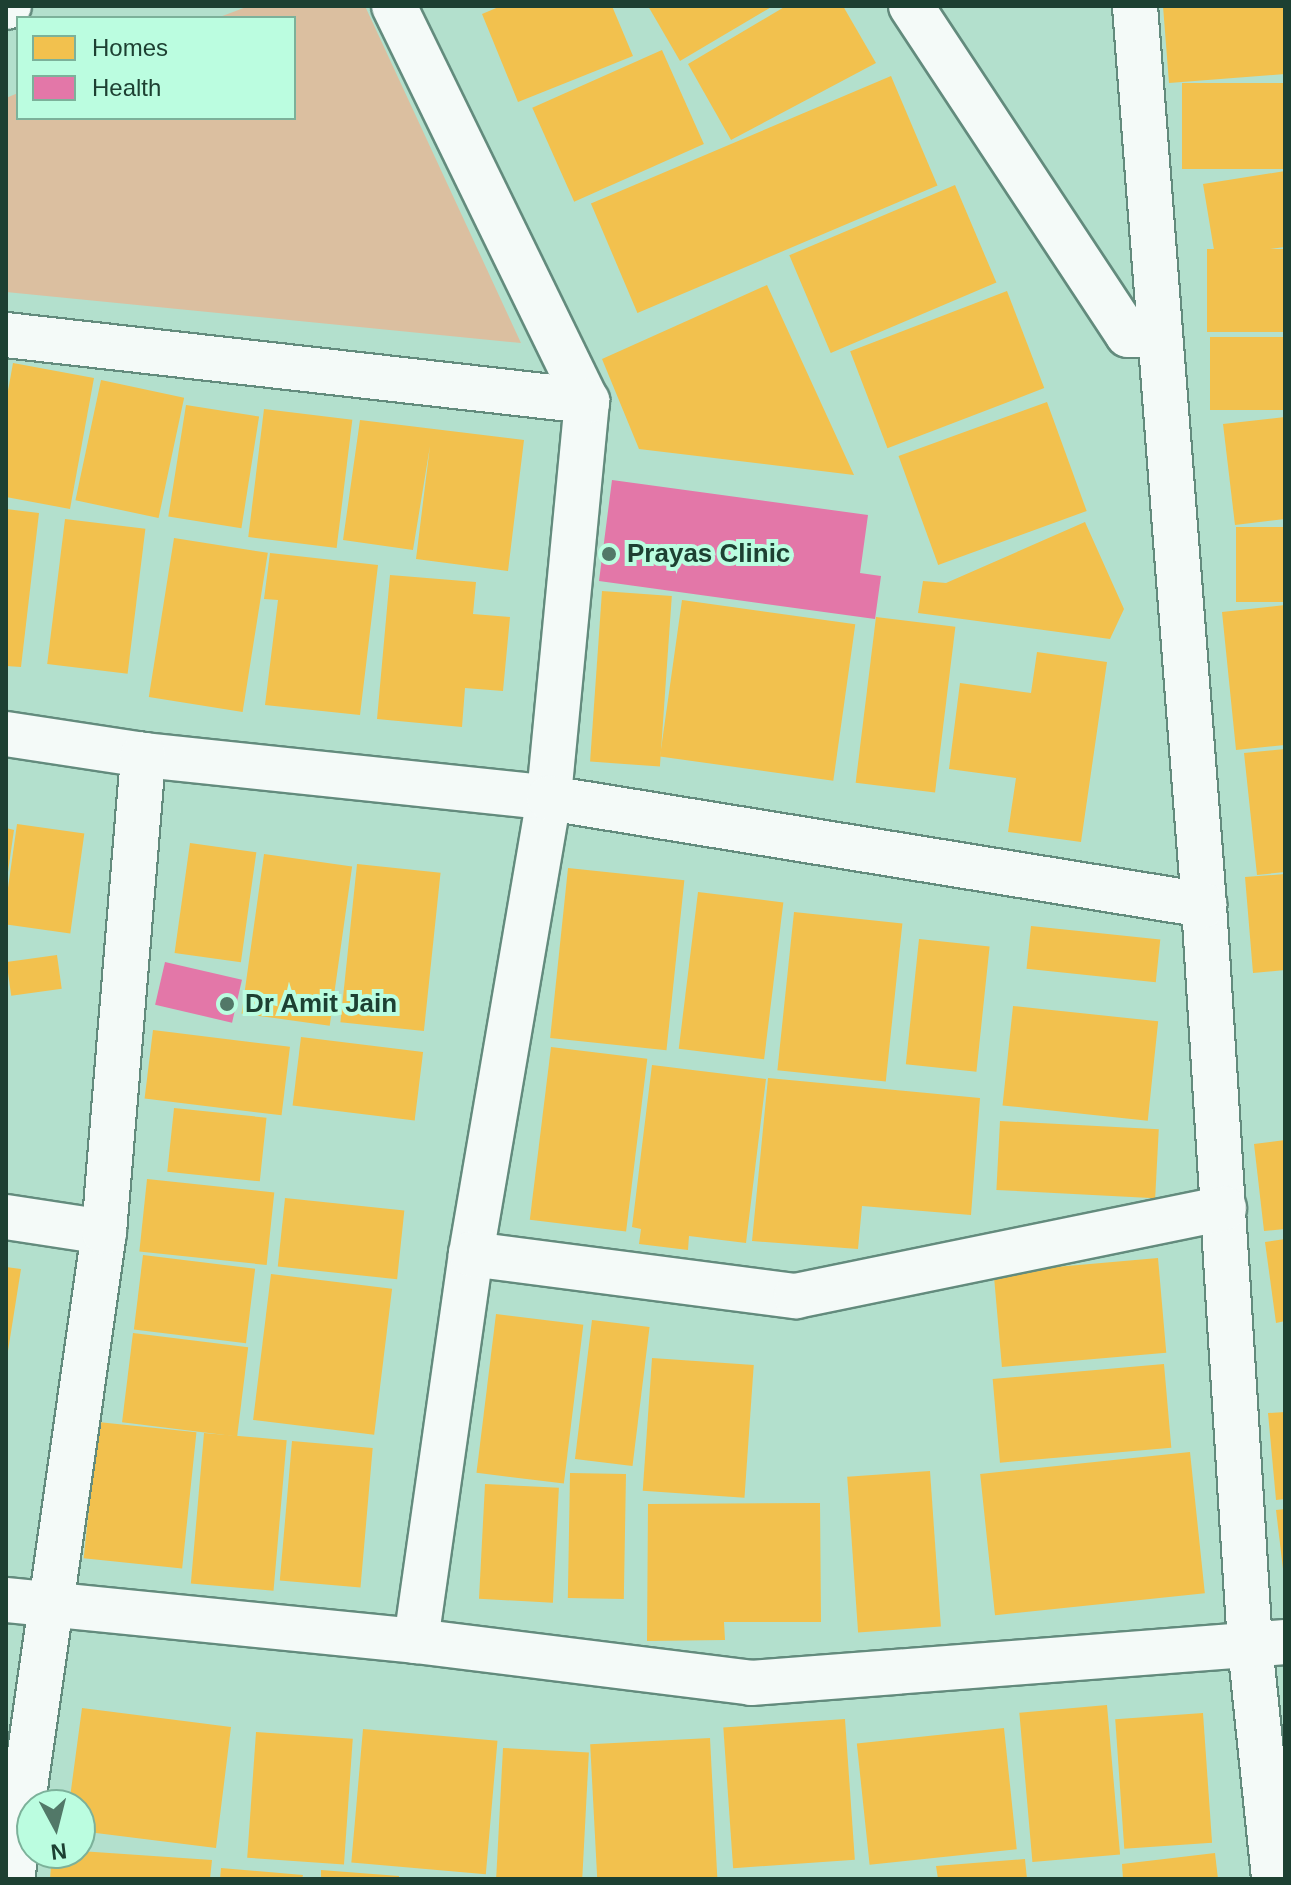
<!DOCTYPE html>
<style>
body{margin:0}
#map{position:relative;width:1291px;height:1885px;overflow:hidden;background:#b3e0cd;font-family:Helvetica,sans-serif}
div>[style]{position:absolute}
.green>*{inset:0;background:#dbbfa0}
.homes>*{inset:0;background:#f2c14e;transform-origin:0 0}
.health>*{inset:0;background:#e377a8;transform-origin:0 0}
.roads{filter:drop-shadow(2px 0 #638b7d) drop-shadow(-2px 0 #638b7d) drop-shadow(0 2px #638b7d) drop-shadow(0 -2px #638b7d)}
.minor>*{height:44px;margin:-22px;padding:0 22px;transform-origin:22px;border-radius:22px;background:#f4faf8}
.dots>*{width:22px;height:22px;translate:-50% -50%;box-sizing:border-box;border:4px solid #bbfde0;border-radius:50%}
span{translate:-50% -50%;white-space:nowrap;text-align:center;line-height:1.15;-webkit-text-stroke:8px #bbfde0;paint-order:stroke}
.poi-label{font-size:26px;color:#1d4032;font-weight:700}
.left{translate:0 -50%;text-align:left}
.frame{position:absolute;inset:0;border:8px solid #1d4032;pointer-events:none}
.legend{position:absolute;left:16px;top:16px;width:280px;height:104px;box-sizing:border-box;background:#bbfde0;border:2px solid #7cb19a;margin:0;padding:10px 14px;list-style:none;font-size:24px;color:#1d4032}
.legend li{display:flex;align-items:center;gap:16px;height:40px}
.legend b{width:40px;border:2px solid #7cb19a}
.north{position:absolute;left:16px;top:1789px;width:80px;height:80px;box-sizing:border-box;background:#bbfde0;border:2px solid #7cb19a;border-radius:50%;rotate:173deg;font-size:22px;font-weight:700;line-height:32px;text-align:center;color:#1d4032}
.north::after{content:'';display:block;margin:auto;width:28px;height:36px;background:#527868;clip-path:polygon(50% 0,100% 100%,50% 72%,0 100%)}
</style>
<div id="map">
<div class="green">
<i style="clip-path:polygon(249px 6px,365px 6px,521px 343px,6px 292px,6px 98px,18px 93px,18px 118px,294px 118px,294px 18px,217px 18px)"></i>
</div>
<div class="homes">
<i style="clip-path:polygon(501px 6px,612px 6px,633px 56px,518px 102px,482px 14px)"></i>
<i style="clip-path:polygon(648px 6px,773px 6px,680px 61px)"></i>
<i style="clip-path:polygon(786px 6px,843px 6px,876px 63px,731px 140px,688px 64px)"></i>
<i style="clip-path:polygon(1163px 6px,1285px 6px,1285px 74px,1169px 83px)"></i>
<i style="left:662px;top:50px;width:103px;height:142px;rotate:66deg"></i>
<i style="left:891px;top:76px;width:119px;height:326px;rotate:67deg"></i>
<i style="left:1285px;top:83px;width:86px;height:103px;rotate:90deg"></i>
<i style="clip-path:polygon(1285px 171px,1285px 247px,1215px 256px,1203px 184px)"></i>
<i style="left:955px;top:185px;width:106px;height:180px;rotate:67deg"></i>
<i style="left:1285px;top:249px;width:83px;height:78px;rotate:90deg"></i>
<i style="clip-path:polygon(767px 285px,854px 475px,639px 449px,602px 359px)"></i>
<i style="left:1007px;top:291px;width:104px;height:168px;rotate:69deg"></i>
<i style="left:1285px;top:337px;width:73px;height:75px;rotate:90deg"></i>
<i style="clip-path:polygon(13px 363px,94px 378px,70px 509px,6px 497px,6px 402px)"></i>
<i style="left:101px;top:380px;width:85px;height:123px;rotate:12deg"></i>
<i style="left:1047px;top:402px;width:116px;height:158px;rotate:70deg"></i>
<i style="left:186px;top:405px;width:74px;height:113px;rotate:9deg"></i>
<i style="left:264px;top:409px;width:89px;height:129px;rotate:7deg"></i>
<i style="clip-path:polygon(1285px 417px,1285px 519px,1235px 525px,1223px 424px)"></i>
<i style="clip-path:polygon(360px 420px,524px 440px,508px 571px,416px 559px,430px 446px,413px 550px,343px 540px)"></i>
<i style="clip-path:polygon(6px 509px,39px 513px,21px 667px,6px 666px)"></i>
<i style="left:65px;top:519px;width:81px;height:146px;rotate:7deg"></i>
<i style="clip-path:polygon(1085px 522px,1124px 609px,1110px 639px,918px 613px,923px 581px,946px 583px)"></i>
<i style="left:1285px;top:527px;width:75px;height:49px;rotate:90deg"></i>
<i style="left:174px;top:538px;width:95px;height:161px;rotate:9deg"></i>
<i style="clip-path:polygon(270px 553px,378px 565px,360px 715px,265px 705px,278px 600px,264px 599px)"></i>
<i style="clip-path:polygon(390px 575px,476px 582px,473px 614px,510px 617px,503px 691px,465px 688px,462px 727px,377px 719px)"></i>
<i style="left:602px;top:591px;width:70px;height:171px;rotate:4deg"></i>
<i style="left:682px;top:600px;width:175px;height:158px;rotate:8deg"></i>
<i style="clip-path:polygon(1285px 605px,1285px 745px,1236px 750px,1222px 612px)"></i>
<i style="left:876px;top:617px;width:80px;height:167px;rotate:7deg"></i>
<i style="clip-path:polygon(1037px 652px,1107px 662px,1081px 842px,1008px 832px,1016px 778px,949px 769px,960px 683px,1031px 693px)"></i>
<i style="clip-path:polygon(1285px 749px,1285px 872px,1257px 875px,1244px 753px)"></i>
<i style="left:17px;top:824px;width:68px;height:101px;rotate:8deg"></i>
<i style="clip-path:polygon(6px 828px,14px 830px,8px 872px,6px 872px)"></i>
<i style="left:190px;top:843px;width:67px;height:111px;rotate:8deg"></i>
<i style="left:264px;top:854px;width:89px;height:161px;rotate:8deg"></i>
<i style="left:357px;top:864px;width:84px;height:159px;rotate:6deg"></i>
<i style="left:568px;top:868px;width:117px;height:171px;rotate:6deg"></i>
<i style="clip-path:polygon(1285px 874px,1285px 970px,1253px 973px,1245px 877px)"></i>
<i style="left:698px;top:892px;width:86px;height:158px;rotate:7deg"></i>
<i style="left:794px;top:912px;width:109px;height:159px;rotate:6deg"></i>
<i style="left:1031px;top:926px;width:130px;height:43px;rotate:6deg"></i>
<i style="left:919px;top:939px;width:71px;height:126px;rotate:6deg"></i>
<i style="left:57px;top:955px;width:34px;height:51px;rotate:82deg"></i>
<i style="left:1013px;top:1006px;width:146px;height:100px;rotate:6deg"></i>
<i style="left:153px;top:1030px;width:138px;height:69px;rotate:7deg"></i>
<i style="left:301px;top:1037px;width:123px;height:69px;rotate:7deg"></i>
<i style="left:551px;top:1047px;width:97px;height:174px;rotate:7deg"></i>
<i style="clip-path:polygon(652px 1065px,766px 1079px,746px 1243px,689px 1236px,688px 1250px,639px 1244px,641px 1229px,632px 1227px)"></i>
<i style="clip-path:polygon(768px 1078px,980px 1098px,971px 1215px,862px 1206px,858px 1249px,752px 1241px)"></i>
<i style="left:174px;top:1108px;width:93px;height:64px;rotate:6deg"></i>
<i style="left:1000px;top:1121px;width:159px;height:69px;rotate:3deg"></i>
<i style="clip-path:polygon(1285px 1140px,1285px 1229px,1264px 1231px,1254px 1144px)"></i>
<i style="left:147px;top:1179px;width:128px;height:73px;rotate:6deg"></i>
<i style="left:285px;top:1198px;width:120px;height:69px;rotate:6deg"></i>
<i style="clip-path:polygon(1285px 1239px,1285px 1321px,1276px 1323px,1265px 1242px)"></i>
<i style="left:143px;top:1255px;width:113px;height:75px;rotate:7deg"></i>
<i style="left:1158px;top:1258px;width:95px;height:165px;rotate:85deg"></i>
<i style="clip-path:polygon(6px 1267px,21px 1269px,8px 1351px,6px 1351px)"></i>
<i style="left:271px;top:1274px;width:122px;height:147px;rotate:7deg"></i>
<i style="left:496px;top:1314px;width:88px;height:160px;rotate:7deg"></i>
<i style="left:592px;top:1320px;width:58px;height:140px;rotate:7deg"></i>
<i style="left:133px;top:1333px;width:116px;height:90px;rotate:7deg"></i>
<i style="left:652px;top:1358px;width:102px;height:133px;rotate:4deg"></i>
<i style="left:1164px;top:1364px;width:84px;height:172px;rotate:85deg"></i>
<i style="clip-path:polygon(1285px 1412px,1285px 1499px,1276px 1500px,1268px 1413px)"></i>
<i style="left:98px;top:1422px;width:99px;height:137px;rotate:6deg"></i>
<i style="left:204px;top:1433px;width:83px;height:151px;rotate:5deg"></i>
<i style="left:292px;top:1441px;width:81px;height:140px;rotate:5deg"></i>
<i style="left:1190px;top:1452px;width:142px;height:211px;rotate:84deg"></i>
<i style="left:930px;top:1471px;width:156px;height:83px;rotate:86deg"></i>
<i style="left:626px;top:1474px;width:125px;height:56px;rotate:91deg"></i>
<i style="left:485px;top:1484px;width:74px;height:115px;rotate:3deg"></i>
<i style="clip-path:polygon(820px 1503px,821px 1622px,724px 1622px,725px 1640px,647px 1641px,648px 1504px)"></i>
<i style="clip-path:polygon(1285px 1509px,1285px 1569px,1283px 1569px,1276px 1510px)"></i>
<i style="left:1107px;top:1705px;width:150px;height:88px;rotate:85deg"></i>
<i style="clip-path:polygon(82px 1708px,231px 1727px,216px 1848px,80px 1831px,80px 1805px,69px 1805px)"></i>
<i style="left:1203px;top:1713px;width:130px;height:88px;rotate:86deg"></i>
<i style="left:845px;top:1719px;width:141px;height:122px;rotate:86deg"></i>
<i style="left:1004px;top:1728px;width:122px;height:148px;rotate:84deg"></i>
<i style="left:363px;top:1729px;width:135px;height:134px;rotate:5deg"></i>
<i style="left:256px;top:1732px;width:97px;height:126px;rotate:4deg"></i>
<i style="left:710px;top:1738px;width:141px;height:120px;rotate:87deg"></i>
<i style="left:503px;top:1748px;width:86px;height:131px;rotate:3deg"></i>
<i style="clip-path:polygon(80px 1851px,212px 1860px,210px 1879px,50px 1879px,52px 1853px)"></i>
<i style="clip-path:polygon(1215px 1853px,1218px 1879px,1123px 1879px,1122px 1864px)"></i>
<i style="clip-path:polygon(1025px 1859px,1027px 1879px,938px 1879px,936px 1866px)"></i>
<i style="clip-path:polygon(221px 1868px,303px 1875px,302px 1879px,220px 1879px)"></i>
<i style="clip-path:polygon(321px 1870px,399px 1876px,399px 1879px,321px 1879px)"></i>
</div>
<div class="health">
<i style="clip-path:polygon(612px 480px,868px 515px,860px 573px,881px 576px,875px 619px,599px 581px)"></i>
<i style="left:165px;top:962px;width:79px;height:44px;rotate:13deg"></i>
</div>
<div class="roads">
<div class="minor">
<i style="left:394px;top:6px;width:440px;rotate:64deg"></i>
<i style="left:587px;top:401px;width:399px;rotate:95.5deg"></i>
<i style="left:549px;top:798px;width:463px;rotate:99.7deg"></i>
<i style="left:471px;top:1254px;width:391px;rotate:98.1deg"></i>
<i style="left:911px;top:6px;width:394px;rotate:56.6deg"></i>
<i style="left:1128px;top:335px;width:32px"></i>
<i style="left:1135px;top:6px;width:902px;rotate:85.61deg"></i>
<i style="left:1204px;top:905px;width:741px;rotate:86.44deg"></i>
<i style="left:1250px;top:1645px;width:235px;rotate:84.1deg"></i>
<i style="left:6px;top:7px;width:3px;rotate:-18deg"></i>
<i style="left:6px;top:335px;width:585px;rotate:6.48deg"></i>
<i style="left:6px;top:734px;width:139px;rotate:8.7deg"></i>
<i style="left:143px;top:755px;width:408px;rotate:6deg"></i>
<i style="left:549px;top:798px;width:664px;rotate:9.28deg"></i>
<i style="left:6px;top:1217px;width:99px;rotate:8.7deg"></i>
<i style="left:471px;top:1254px;width:328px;rotate:7.4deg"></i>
<i style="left:796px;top:1296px;width:437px;rotate:-11.6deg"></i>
<i style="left:6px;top:1600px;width:412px;rotate:5.7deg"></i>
<i style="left:416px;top:1641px;width:338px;rotate:7.1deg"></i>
<i style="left:751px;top:1683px;width:536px;rotate:-4.39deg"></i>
<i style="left:12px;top:1879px;width:654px;rotate:-81.91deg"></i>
<i style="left:104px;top:1232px;width:479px;rotate:-85.3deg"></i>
</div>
</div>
<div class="dots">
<i style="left:609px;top:554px;background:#527868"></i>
<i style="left:227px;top:1004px;background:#527868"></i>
</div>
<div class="poi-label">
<span class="left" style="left:627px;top:554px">Prayas Clinic</span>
<span class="left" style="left:245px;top:1004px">Dr Amit Jain</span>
</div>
<div class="frame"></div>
<ul class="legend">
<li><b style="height:22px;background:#f2c14e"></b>Homes</li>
<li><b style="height:22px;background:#e377a8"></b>Health</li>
</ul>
<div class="north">N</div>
</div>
